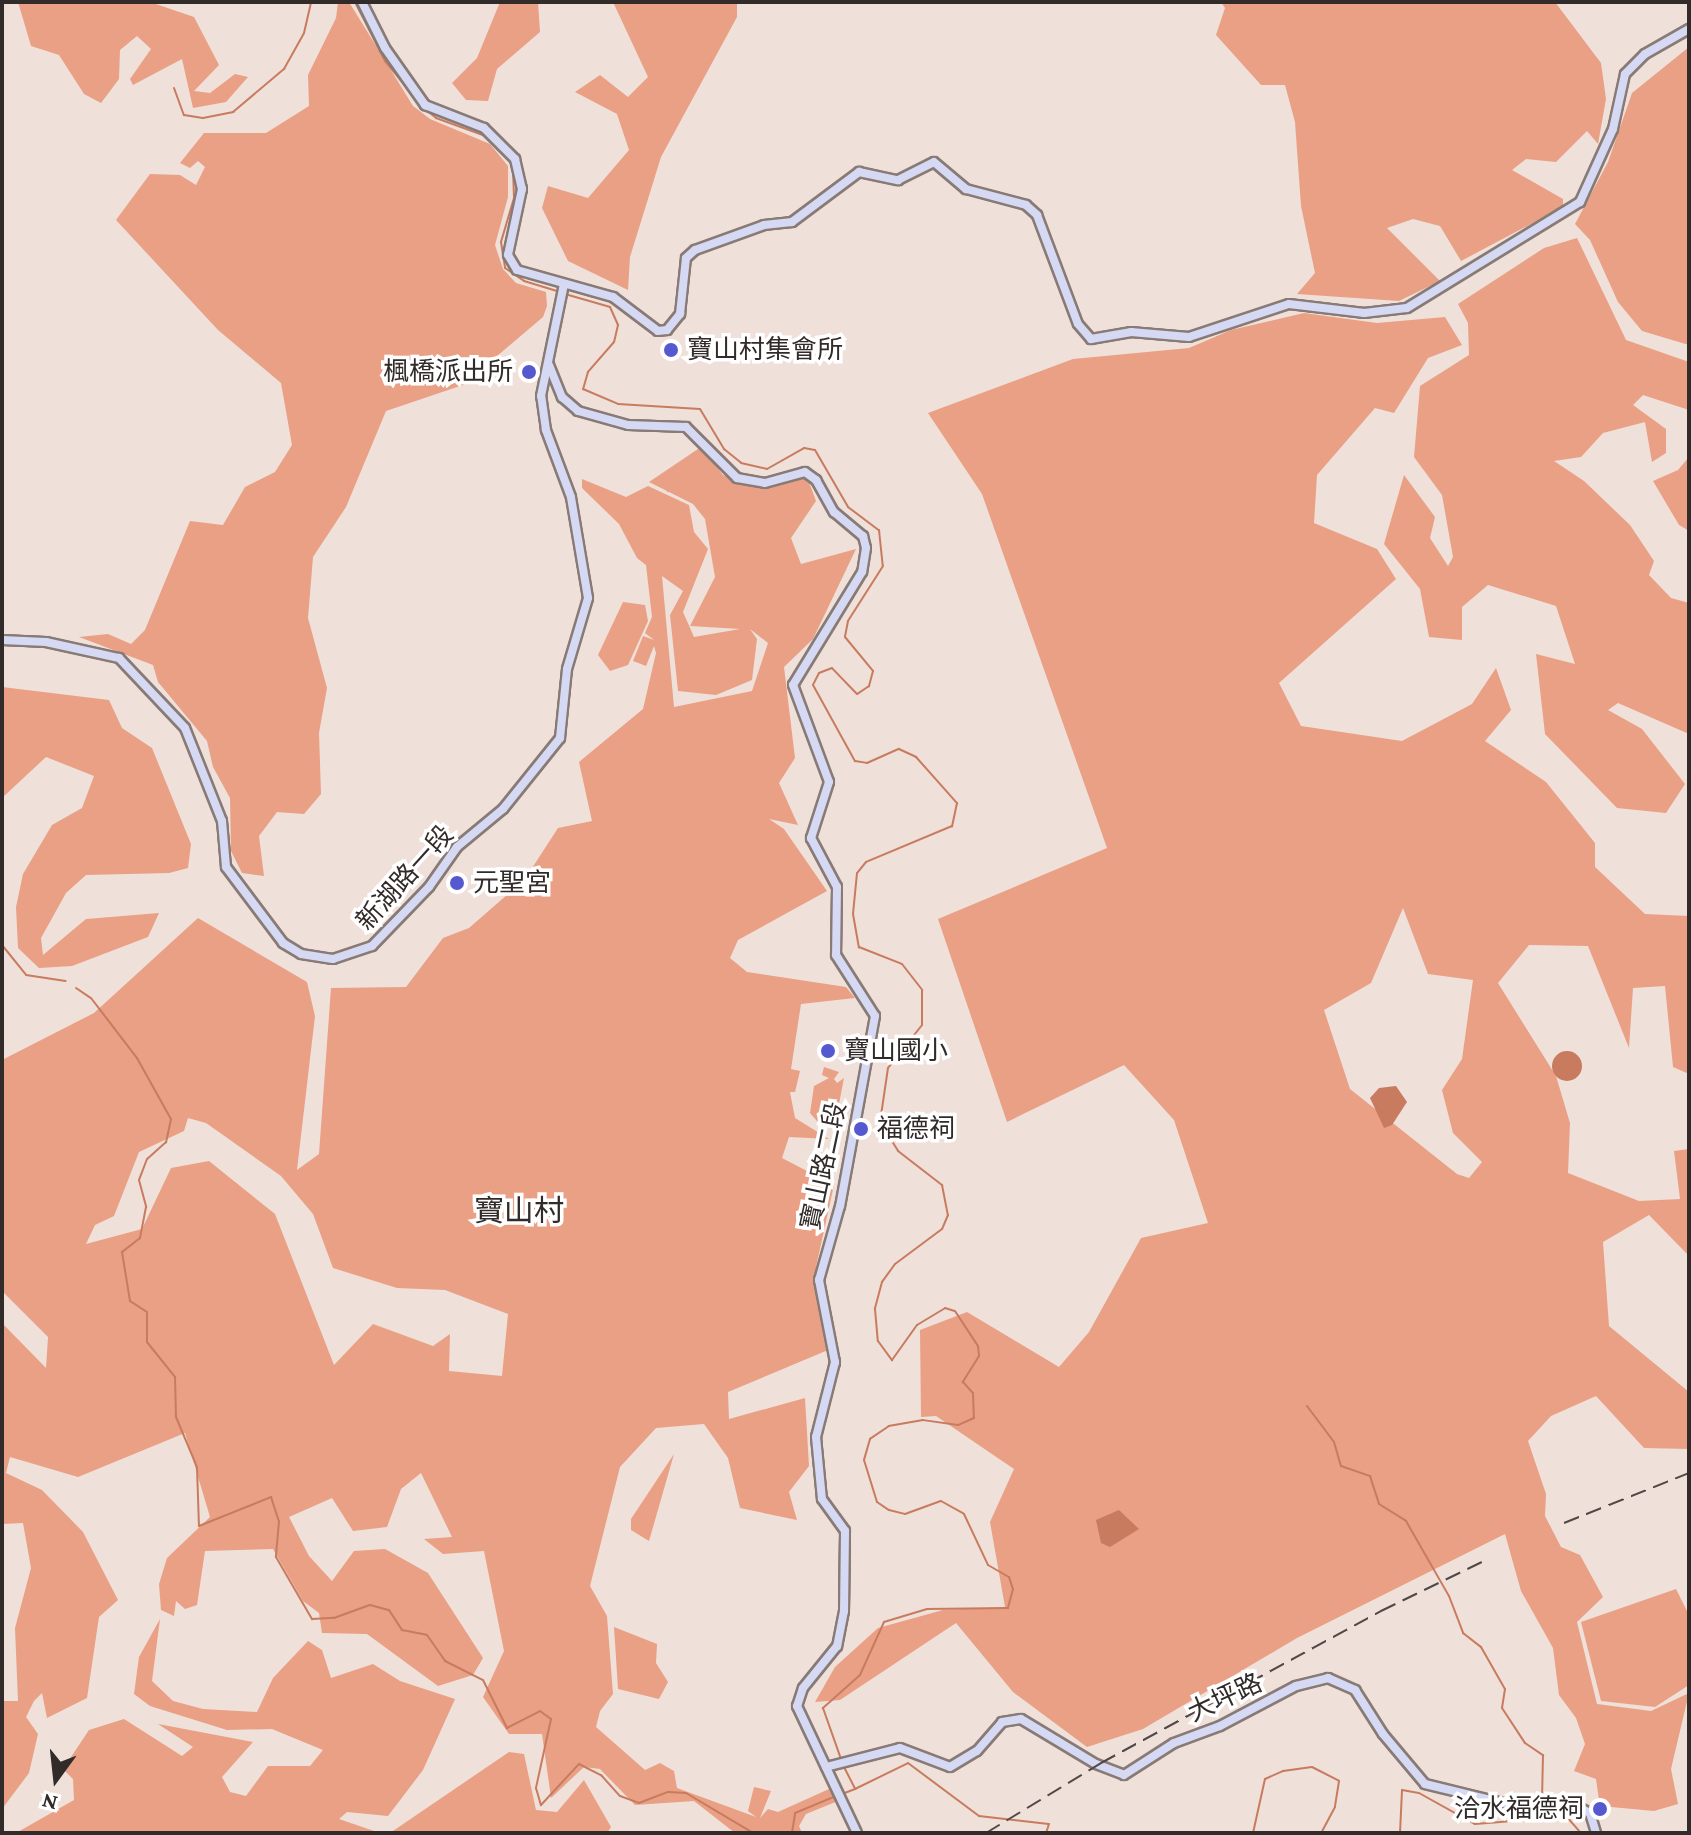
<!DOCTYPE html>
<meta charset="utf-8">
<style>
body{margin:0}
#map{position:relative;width:1691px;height:1835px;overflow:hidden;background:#efe0da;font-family:"Crimson Pro","Noto Sans TC",serif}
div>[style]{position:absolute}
.green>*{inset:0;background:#e9a084}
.water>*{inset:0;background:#c87b5e}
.round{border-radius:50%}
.stream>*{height:2px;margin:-1px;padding:0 1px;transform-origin:1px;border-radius:1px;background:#c87b5e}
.roads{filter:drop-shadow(2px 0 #887a75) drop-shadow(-2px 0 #887a75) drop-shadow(0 2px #887a75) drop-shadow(0 -2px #887a75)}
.secondary>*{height:8px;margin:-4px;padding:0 4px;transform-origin:4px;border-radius:4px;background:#d6d9f3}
.rail>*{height:2px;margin-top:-1px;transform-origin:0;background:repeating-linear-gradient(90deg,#504846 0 16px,transparent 0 24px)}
.dots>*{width:22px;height:22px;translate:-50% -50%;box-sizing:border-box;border:4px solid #fff;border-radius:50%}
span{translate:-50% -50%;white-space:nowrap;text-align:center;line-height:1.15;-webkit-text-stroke:7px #fff;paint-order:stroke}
.poi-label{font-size:26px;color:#312b29}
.left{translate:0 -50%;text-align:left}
.right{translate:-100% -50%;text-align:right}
.street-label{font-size:26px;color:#312b29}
.quarter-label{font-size:30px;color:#312b29}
.frame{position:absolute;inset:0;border:4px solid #312b29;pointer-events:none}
.north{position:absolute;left:16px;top:1739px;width:80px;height:80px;-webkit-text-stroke:6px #fff;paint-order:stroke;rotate:195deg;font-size:22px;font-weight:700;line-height:32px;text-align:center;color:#312b29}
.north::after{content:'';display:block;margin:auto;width:28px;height:36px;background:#312b29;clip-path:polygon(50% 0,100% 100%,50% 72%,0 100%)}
</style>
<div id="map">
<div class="green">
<i style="clip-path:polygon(18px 2px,150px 2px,194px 17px,219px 65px,194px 91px,210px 93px,235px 74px,248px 77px,226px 102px,193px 108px,182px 59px,133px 85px,130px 79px,151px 49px,137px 36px,120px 50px,119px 79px,101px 103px,84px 94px,59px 55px,31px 46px)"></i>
<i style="clip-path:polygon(338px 2px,349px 2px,413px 106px,430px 119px,490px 144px,508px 166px,508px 197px,495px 245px,503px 269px,516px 283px,546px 292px,547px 306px,543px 317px,463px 385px,386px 411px,346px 507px,313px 557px,308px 618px,327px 688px,319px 733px,321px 794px,304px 814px,277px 812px,259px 836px,264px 876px,242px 873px,231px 851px,230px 798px,213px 767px,207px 741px,158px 682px,153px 665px,79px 637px,108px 634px,131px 644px,145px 630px,190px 521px,223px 525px,245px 487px,275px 472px,292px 445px,281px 383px,218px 330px,116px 220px,150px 174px,180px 175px,196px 185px,205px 167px,198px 161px,190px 168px,180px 163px,204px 133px,266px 133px,309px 106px,308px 75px,336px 18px)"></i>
<i style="clip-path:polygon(500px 2px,538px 2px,540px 32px,497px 69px,488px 101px,466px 100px,452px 83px,477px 58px)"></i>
<i style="clip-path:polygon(613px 2px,737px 2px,737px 17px,661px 157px,630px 257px,628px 290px,568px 261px,542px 208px,548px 186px,588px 198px,629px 150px,617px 114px,575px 92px,600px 75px,628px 97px,648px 77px)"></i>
<i style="clip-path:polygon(1221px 2px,1555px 2px,1601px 63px,1606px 99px,1598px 144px,1587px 131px,1556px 162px,1526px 159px,1512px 170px,1563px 199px,1563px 207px,1461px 261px,1440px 226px,1413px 219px,1387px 228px,1440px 281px,1399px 301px,1297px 294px,1315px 273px,1301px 206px,1295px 122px,1285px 85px,1261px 85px,1216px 35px,1225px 8px)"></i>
<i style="clip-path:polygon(1689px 47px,1689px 345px,1642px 331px,1618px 302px,1590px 240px,1575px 224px,1608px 162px,1632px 93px)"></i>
<i style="clip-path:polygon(1577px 238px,1626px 340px,1689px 362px,1689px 410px,1643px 395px,1633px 405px,1666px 429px,1666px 453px,1652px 462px,1645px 422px,1603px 433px,1581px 457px,1554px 461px,1584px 481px,1630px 525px,1654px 561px,1649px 575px,1671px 598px,1689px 603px,1689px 734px,1618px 703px,1608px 710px,1642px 729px,1685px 784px,1666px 813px,1617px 808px,1545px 734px,1536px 654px,1575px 664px,1556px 606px,1488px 585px,1462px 607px,1462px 640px,1429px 637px,1420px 589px,1384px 544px,1404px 475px,1435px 517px,1430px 538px,1448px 566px,1453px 557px,1442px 495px,1414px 457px,1420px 386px,1469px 355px,1468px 323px,1458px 304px,1544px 248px)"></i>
<i style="clip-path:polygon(evenodd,1304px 313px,1377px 323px,1445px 317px,1462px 345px,1428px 358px,1394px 413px,1375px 408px,1317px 475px,1314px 523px,1377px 549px,1396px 579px,1279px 683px,1301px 726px,1402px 741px,1472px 704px,1496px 668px,1511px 710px,1485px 741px,1546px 782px,1595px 843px,1595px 867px,1645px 914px,1689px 916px,1689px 1074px,1673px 1067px,1665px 986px,1633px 988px,1629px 1048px,1588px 946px,1529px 945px,1498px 983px,1556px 1076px,1570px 1123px,1568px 1173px,1639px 1201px,1680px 1199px,1674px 1151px,1689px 1149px,1689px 1256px,1649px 1215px,1603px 1242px,1609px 1326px,1689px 1392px,1689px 1449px,1644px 1448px,1596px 1396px,1551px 1416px,1528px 1441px,1546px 1494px,1545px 1516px,1561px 1547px,1580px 1555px,1603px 1597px,1577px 1622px,1597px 1704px,1651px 1711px,1689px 1693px,1671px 1769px,1678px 1804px,1654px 1811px,1611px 1807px,1599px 1800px,1596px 1779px,1574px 1771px,1585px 1744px,1576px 1718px,1559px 1695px,1553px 1648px,1521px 1591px,1505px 1534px,1297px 1638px,1143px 1729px,1087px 1747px,1013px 1692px,956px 1623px,840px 1700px,815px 1702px,835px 1667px,878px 1628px,943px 1610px,1005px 1607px,990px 1522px,1014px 1469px,936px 1416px,921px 1417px,920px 1330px,967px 1312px,1059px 1367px,1089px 1332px,1141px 1238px,1208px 1223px,1174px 1120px,1124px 1065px,1007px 1122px,938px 919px,1107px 848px,982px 494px,928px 413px,1073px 359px,1189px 348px,1231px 330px,1304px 313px,1403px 908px,1428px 974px,1473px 980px,1462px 1059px,1442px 1090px,1453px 1133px,1482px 1162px,1469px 1178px,1457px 1174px,1350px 1089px,1324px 1010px,1371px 983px,1403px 908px)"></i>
<i style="clip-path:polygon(evenodd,701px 447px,723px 475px,745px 485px,767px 487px,802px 477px,809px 482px,816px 501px,791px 538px,801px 564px,856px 549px,813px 639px,784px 667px,795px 758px,779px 783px,798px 825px,769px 819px,784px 829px,827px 891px,738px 940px,730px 958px,747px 972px,846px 987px,855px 998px,801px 1004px,791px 1069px,800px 1071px,795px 1092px,790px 1092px,795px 1118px,829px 1139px,789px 1137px,782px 1158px,834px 1185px,816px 1267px,828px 1350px,728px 1392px,729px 1419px,805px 1398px,809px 1466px,789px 1492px,797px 1520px,740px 1508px,728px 1458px,704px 1424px,656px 1428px,620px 1467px,590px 1586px,607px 1616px,613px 1694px,600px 1711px,596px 1727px,645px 1770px,660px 1763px,674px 1771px,677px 1788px,756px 1817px,748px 1811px,754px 1787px,771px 1791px,760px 1818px,768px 1809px,778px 1812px,829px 1789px,838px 1801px,806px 1814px,799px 1826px,802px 1833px,735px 1833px,694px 1801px,635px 1805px,600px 1769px,584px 1767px,551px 1798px,542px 1734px,509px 1734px,483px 1697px,504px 1651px,484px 1551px,443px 1554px,424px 1539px,452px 1537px,421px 1473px,401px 1489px,387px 1527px,353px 1531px,332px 1498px,289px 1517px,309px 1556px,332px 1581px,354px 1551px,385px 1549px,428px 1573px,483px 1658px,473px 1675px,438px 1686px,367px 1634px,322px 1633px,319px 1613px,303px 1601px,273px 1549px,205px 1551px,197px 1605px,185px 1609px,176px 1601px,174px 1616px,161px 1610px,159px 1584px,167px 1558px,210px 1517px,185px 1433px,78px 1477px,10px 1457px,6px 1473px,42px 1490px,83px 1532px,118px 1600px,99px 1617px,87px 1698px,47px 1718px,42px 1693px,34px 1701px,26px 1717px,38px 1734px,29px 1773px,2px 1809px,2px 1701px,18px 1701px,15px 1628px,31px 1568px,23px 1523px,2px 1524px,2px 1323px,46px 1368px,48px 1337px,2px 1291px,2px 1060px,94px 1013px,198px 918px,307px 982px,315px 1016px,297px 1170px,319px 1154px,331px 988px,406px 987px,443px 938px,469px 928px,525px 879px,558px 828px,592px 821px,579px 762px,643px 709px,656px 653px,654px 646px,646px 666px,633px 661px,643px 636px,654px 640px,645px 633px,652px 617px,646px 565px,637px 558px,619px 524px,582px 488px,582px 479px,626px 497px,648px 486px,689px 505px,694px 532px,708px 549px,683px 612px,694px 637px,740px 629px,690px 626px,715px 577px,705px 519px,693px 504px,649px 482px,701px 447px,662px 576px,683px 591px,670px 615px,678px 691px,716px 695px,752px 680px,757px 639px,750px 629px,768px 643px,752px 691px,674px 707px,662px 576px,701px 447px,188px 1118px,206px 1123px,281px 1176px,313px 1214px,333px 1268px,397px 1288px,445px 1290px,508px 1314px,502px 1376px,449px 1371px,450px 1334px,433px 1346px,373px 1324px,334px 1365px,275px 1214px,209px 1161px,171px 1168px,142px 1229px,86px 1244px,95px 1225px,114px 1216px,139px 1152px,184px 1131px,188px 1118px)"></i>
<i style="clip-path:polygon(1689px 457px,1689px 531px,1679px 525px,1653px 481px,1678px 470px)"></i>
<i style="clip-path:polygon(623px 602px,645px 605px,648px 621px,628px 665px,610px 671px,598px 655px)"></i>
<i style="clip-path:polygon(2px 687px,109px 700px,122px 728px,152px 748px,191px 844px,188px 868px,169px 873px,86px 875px,66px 893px,41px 938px,43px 955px,86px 919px,159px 913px,148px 937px,72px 966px,39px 968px,18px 948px,16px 907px,23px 874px,52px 825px,82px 808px,94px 776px,46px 757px,2px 798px)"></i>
<i style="clip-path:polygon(824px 1067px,839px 1072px,834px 1079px,837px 1083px,844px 1078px,834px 1130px,832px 1120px,817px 1121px,810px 1113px,814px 1086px,829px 1078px,822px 1075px)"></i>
<i style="clip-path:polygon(674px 1454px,649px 1541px,631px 1530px,631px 1519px)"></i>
<i style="clip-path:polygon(1676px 1589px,1689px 1615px,1689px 1685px,1655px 1707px,1601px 1701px,1581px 1622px)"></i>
<i style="clip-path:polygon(160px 1619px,152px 1681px,173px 1701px,203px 1709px,257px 1712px,273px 1678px,308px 1641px,322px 1650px,331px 1678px,373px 1664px,400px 1681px,455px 1699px,423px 1770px,388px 1816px,347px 1812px,339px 1819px,380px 1833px,16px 1833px,74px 1800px,73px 1779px,63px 1769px,89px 1730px,124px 1719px,182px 1756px,193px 1747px,158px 1724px,253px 1742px,222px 1777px,230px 1792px,246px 1796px,268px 1766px,310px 1766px,323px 1750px,272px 1729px,227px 1730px,150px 1706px,134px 1694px,139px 1657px)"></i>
<i style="clip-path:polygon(614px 1627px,657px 1644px,656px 1663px,668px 1682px,659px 1699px,618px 1689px)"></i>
<i style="clip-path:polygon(509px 1752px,524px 1754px,536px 1810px,557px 1812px,584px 1780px,611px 1827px,607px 1833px,390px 1833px)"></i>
</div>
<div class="water">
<i class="round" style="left:1552px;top:1051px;width:30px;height:30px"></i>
<i style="clip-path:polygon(1396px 1086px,1407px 1102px,1392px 1125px,1384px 1128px,1370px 1098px,1379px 1088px)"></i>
<i style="clip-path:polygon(1119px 1510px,1139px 1529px,1110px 1547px,1101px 1543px,1096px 1520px)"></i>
</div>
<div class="stream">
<i style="left:355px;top:2px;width:66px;rotate:63deg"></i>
<i style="left:385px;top:61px;width:57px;rotate:50.7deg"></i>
<i style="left:174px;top:88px;width:29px;rotate:70deg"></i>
<i style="left:184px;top:115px;width:19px;rotate:9deg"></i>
<i style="left:203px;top:118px;width:31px;rotate:-11deg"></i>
<i style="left:233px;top:112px;width:67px;rotate:-40.1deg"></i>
<i style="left:284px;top:69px;width:41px;rotate:-60.9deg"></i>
<i style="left:304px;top:33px;width:32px;rotate:-77deg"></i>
<i style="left:425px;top:109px;width:14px;rotate:39deg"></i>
<i style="left:436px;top:118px;width:55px;rotate:20.1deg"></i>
<i style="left:498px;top:147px;width:21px;rotate:49deg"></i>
<i style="left:513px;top:169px;width:29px;rotate:88deg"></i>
<i style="left:514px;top:198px;width:46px;rotate:106.5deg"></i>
<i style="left:501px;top:242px;width:26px;rotate:81deg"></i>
<i style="left:505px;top:268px;width:23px;rotate:34deg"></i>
<i style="left:524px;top:281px;width:37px;rotate:17deg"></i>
<i style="left:565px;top:294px;width:47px;rotate:16.1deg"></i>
<i style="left:610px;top:307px;width:20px;rotate:66deg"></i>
<i style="left:618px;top:325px;width:17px;rotate:103deg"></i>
<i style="left:614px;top:342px;width:40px;rotate:131deg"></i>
<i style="left:588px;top:372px;width:18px;rotate:106deg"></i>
<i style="left:583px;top:389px;width:38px;rotate:23deg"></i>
<i style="left:618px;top:404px;width:82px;rotate:3.5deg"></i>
<i style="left:700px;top:409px;width:47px;rotate:59deg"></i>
<i style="left:724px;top:449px;width:22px;rotate:39deg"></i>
<i style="left:741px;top:463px;width:27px;rotate:13deg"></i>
<i style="left:767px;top:469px;width:43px;rotate:-29.6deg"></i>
<i style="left:804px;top:448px;width:11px;rotate:10deg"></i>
<i style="left:815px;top:450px;width:66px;rotate:59.9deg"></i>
<i style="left:848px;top:507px;width:39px;rotate:37deg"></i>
<i style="left:879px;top:530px;width:36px;rotate:84deg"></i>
<i style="left:883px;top:566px;width:65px;rotate:122.5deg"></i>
<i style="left:848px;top:621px;width:16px;rotate:101deg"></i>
<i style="left:845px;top:637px;width:44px;rotate:50.5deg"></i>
<i style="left:873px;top:671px;width:16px;rotate:105deg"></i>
<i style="left:869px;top:686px;width:14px;rotate:146deg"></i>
<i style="left:857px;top:694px;width:36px;rotate:-134deg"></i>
<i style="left:832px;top:668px;width:14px;rotate:159deg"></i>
<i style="left:819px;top:673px;width:13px;rotate:117deg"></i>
<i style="left:813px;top:685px;width:87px;rotate:61.1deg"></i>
<i style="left:855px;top:761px;width:12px;rotate:9deg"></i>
<i style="left:867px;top:763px;width:35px;rotate:-24deg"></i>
<i style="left:899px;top:749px;width:19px;rotate:25deg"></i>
<i style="left:916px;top:757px;width:62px;rotate:48.3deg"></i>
<i style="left:957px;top:803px;width:24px;rotate:102deg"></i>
<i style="left:952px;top:826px;width:93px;rotate:157.3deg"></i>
<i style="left:866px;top:862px;width:14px;rotate:129deg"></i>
<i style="left:857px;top:873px;width:41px;rotate:95.6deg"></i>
<i style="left:853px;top:914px;width:34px;rotate:80deg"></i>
<i style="left:859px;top:947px;width:46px;rotate:21.6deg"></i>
<i style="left:902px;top:964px;width:33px;rotate:52deg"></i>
<i style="left:922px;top:990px;width:35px;rotate:90deg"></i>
<i style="left:922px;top:1025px;width:55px;rotate:128.3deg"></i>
<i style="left:888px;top:1068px;width:55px;rotate:98.4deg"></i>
<i style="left:880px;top:1122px;width:34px;rotate:58deg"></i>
<i style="left:898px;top:1151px;width:56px;rotate:37.7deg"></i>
<i style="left:942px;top:1185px;width:31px;rotate:79deg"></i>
<i style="left:948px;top:1215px;width:15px;rotate:113deg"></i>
<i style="left:942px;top:1229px;width:59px;rotate:143.3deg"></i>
<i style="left:895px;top:1264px;width:22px;rotate:126deg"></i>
<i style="left:882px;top:1282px;width:28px;rotate:105deg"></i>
<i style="left:875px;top:1309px;width:32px;rotate:85deg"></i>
<i style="left:878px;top:1341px;width:24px;rotate:54deg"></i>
<i style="left:892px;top:1360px;width:43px;rotate:-54.5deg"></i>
<i style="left:917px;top:1325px;width:33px;rotate:-31deg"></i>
<i style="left:945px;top:1308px;width:10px;rotate:17deg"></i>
<i style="left:955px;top:1311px;width:42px;rotate:56.7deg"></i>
<i style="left:978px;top:1346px;width:10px;rotate:84deg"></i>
<i style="left:979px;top:1356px;width:31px;rotate:122deg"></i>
<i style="left:963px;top:1382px;width:15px;rotate:48deg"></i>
<i style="left:973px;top:1393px;width:25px;rotate:88deg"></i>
<i style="left:974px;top:1418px;width:17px;rotate:156deg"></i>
<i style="left:958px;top:1425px;width:35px;rotate:-172deg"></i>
<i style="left:923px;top:1420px;width:35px;rotate:170deg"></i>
<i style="left:889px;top:1426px;width:23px;rotate:146deg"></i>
<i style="left:870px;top:1439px;width:22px;rotate:106deg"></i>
<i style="left:864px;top:1460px;width:44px;rotate:72.8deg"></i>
<i style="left:877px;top:1502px;width:14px;rotate:34deg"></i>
<i style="left:889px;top:1510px;width:16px;rotate:14deg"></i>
<i style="left:905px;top:1514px;width:38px;rotate:-20deg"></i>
<i style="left:941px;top:1501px;width:26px;rotate:29deg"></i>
<i style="left:964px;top:1514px;width:56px;rotate:64.8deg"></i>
<i style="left:988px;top:1565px;width:24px;rotate:30deg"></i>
<i style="left:1009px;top:1577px;width:13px;rotate:72deg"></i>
<i style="left:1013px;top:1589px;width:20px;rotate:105deg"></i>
<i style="left:1008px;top:1608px;width:81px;rotate:179.3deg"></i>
<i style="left:927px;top:1609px;width:45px;rotate:163.2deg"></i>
<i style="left:884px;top:1622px;width:58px;rotate:114.4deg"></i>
<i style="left:860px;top:1675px;width:50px;rotate:138.3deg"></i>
<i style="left:823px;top:1708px;width:54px;rotate:70.6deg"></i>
<i style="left:2px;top:945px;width:38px;rotate:51deg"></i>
<i style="left:26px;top:975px;width:40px;rotate:8.5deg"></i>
<i style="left:76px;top:988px;width:18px;rotate:34deg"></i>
<i style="left:91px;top:998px;width:76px;rotate:52.5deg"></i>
<i style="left:137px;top:1058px;width:70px;rotate:60.9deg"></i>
<i style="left:171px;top:1119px;width:24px;rotate:102deg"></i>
<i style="left:166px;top:1142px;width:25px;rotate:138deg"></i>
<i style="left:147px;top:1159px;width:22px;rotate:111deg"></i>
<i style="left:139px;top:1180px;width:28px;rotate:75deg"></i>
<i style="left:146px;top:1207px;width:32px;rotate:101deg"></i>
<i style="left:140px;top:1238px;width:23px;rotate:142deg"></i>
<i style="left:122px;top:1252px;width:50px;rotate:80.7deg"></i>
<i style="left:130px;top:1301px;width:20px;rotate:33deg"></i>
<i style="left:147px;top:1312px;width:30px;rotate:90deg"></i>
<i style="left:147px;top:1342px;width:45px;rotate:51.3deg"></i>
<i style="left:175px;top:1377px;width:40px;rotate:88.6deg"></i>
<i style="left:176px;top:1417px;width:54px;rotate:67.2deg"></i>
<i style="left:197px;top:1467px;width:59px;rotate:88.1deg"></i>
<i style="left:199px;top:1526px;width:78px;rotate:-21.9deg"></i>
<i style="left:271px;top:1497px;width:25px;rotate:72deg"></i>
<i style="left:279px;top:1521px;width:36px;rotate:95deg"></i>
<i style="left:276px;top:1557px;width:72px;rotate:59.9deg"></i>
<i style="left:312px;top:1619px;width:22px;rotate:-3deg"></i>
<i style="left:334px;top:1618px;width:38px;rotate:-20deg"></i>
<i style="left:370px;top:1605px;width:20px;rotate:15deg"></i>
<i style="left:389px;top:1610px;width:24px;rotate:57deg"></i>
<i style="left:402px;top:1630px;width:25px;rotate:11deg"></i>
<i style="left:427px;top:1635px;width:32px;rotate:55deg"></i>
<i style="left:445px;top:1661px;width:42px;rotate:26.6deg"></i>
<i style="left:483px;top:1680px;width:54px;rotate:63.4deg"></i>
<i style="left:507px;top:1728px;width:37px;rotate:-27deg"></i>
<i style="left:540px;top:1711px;width:14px;rotate:36deg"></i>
<i style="left:551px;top:1719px;width:71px;rotate:102.3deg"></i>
<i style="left:536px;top:1788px;width:18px;rotate:74deg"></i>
<i style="left:541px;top:1805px;width:56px;rotate:-47.2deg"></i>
<i style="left:579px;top:1764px;width:25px;rotate:27deg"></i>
<i style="left:601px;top:1775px;width:28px;rotate:48deg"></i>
<i style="left:620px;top:1796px;width:20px;rotate:20deg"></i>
<i style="left:639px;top:1803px;width:31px;rotate:-21deg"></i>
<i style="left:668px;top:1792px;width:18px;rotate:3deg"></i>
<i style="left:686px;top:1793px;width:78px;rotate:30.8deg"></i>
<i style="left:1307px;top:1406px;width:45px;rotate:53.1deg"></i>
<i style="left:1334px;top:1442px;width:25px;rotate:74deg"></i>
<i style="left:1341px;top:1466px;width:31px;rotate:19deg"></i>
<i style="left:1370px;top:1476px;width:29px;rotate:72deg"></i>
<i style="left:1379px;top:1504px;width:32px;rotate:32deg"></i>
<i style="left:1406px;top:1521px;width:86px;rotate:60.2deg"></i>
<i style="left:1449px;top:1596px;width:40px;rotate:69deg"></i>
<i style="left:1463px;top:1633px;width:23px;rotate:38deg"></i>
<i style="left:1481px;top:1647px;width:48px;rotate:60.3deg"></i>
<i style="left:1505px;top:1689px;width:19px;rotate:99deg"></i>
<i style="left:1502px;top:1708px;width:42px;rotate:56.7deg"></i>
<i style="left:1525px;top:1743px;width:22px;rotate:34deg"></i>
<i style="left:1543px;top:1755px;width:45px;rotate:91.3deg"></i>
<i style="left:843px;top:1765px;width:27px;rotate:63deg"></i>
<i style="left:855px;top:1789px;width:59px;rotate:-26.1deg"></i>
<i style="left:908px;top:1763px;width:89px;rotate:36.7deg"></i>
<i style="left:979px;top:1816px;width:70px;rotate:6.5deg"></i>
<i style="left:1049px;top:1824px;width:9px;rotate:108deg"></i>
<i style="left:842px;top:1794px;width:14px;rotate:-21deg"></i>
<i style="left:1543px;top:1806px;width:12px;rotate:81deg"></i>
<i style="left:792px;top:1833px;width:20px;rotate:-81deg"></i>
<i style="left:795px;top:1813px;width:44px;rotate:-22.5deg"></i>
<i style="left:1253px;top:1833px;width:55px;rotate:-77.5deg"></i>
<i style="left:1265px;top:1779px;width:20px;rotate:-24deg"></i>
<i style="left:1283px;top:1771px;width:29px;rotate:-8deg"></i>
<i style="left:1312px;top:1767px;width:30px;rotate:27deg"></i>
<i style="left:1339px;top:1781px;width:26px;rotate:99deg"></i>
<i style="left:1335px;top:1807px;width:30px;rotate:118deg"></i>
<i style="left:1400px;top:1833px;width:43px;rotate:-87.3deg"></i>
<i style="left:1402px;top:1790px;width:17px;rotate:10deg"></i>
<i style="left:1419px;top:1793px;width:64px;rotate:29deg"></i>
<i style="left:1475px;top:1824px;width:92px;rotate:-4.4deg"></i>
<i style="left:1567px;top:1817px;width:21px;rotate:49deg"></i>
</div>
<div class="roads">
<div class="secondary">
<i style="left:362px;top:2px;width:51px;rotate:63.4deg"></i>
<i style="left:385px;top:48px;width:70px;rotate:54.9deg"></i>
<i style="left:425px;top:105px;width:63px;rotate:21.3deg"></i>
<i style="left:484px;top:128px;width:44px;rotate:45deg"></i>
<i style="left:515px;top:159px;width:31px;rotate:77deg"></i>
<i style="left:522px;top:189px;width:67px;rotate:102deg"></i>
<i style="left:508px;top:255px;width:17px;rotate:59deg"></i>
<i style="left:517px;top:270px;width:100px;rotate:15.7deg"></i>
<i style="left:613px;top:297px;width:56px;rotate:37.1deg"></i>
<i style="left:658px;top:331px;width:9px;rotate:-6deg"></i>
<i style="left:667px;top:330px;width:21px;rotate:-51deg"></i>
<i style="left:680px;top:314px;width:56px;rotate:-83.9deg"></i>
<i style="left:686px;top:258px;width:12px;rotate:-42deg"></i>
<i style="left:695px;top:250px;width:73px;rotate:-19.9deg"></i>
<i style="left:764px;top:225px;width:28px;rotate:-6deg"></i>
<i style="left:792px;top:222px;width:84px;rotate:-36.7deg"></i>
<i style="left:859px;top:172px;width:40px;rotate:12deg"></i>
<i style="left:898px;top:180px;width:40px;rotate:-26.6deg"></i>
<i style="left:934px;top:162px;width:42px;rotate:40.2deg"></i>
<i style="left:966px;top:189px;width:62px;rotate:14.9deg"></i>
<i style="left:1026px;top:205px;width:15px;rotate:42deg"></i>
<i style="left:1037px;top:215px;width:116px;rotate:69.4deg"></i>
<i style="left:1078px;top:324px;width:20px;rotate:49deg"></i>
<i style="left:1091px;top:339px;width:41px;rotate:-9.9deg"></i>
<i style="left:1131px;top:332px;width:58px;rotate:4.9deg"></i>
<i style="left:1189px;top:337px;width:105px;rotate:-18.3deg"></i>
<i style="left:1289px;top:304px;width:76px;rotate:6.8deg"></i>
<i style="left:1364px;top:313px;width:43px;rotate:-6.6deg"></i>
<i style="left:1407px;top:308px;width:203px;rotate:-31.5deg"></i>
<i style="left:1580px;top:202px;width:80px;rotate:-65.7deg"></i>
<i style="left:1613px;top:129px;width:56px;rotate:-77.7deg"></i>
<i style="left:1625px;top:74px;width:28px;rotate:-45deg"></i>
<i style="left:1645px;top:54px;width:51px;rotate:-29.6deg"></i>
<i style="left:549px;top:365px;width:35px;rotate:68deg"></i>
<i style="left:562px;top:397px;width:21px;rotate:41deg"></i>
<i style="left:578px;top:411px;width:52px;rotate:15.6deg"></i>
<i style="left:628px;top:425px;width:58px;rotate:2deg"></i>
<i style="left:686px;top:427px;width:72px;rotate:45deg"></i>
<i style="left:737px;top:478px;width:28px;rotate:10deg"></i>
<i style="left:765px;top:483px;width:41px;rotate:-15.4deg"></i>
<i style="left:805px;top:472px;width:14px;rotate:36deg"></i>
<i style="left:816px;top:480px;width:37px;rotate:61deg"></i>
<i style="left:834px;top:512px;width:38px;rotate:40deg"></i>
<i style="left:863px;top:536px;width:12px;rotate:76deg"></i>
<i style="left:866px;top:548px;width:24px;rotate:99deg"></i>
<i style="left:862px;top:572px;width:132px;rotate:121.4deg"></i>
<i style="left:793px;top:685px;width:103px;rotate:69.6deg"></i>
<i style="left:829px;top:782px;width:59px;rotate:107.8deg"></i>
<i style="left:811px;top:838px;width:55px;rotate:62deg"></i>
<i style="left:837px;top:887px;width:68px;rotate:90.8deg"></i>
<i style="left:836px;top:955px;width:72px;rotate:57.4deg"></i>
<i style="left:875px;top:1016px;width:193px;rotate:100.4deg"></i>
<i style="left:840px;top:1206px;width:77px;rotate:105.8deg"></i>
<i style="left:819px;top:1280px;width:84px;rotate:79deg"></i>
<i style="left:835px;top:1362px;width:77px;rotate:104.2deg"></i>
<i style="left:816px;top:1437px;width:62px;rotate:84.5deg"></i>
<i style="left:822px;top:1499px;width:39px;rotate:54deg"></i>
<i style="left:845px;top:1531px;width:80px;rotate:90.7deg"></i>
<i style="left:844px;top:1611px;width:36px;rotate:101deg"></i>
<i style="left:837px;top:1646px;width:54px;rotate:129deg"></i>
<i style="left:803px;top:1688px;width:19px;rotate:108deg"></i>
<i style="left:797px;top:1706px;width:140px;rotate:64.7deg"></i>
<i style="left:2px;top:640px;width:44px;rotate:2.6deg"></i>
<i style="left:46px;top:642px;width:75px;rotate:12.4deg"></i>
<i style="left:119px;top:658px;width:96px;rotate:46.7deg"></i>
<i style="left:185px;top:728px;width:100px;rotate:68.3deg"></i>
<i style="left:222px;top:821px;width:46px;rotate:85deg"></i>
<i style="left:226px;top:867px;width:95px;rotate:53.1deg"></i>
<i style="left:283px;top:943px;width:21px;rotate:31deg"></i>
<i style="left:301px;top:954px;width:32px;rotate:9deg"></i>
<i style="left:333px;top:959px;width:41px;rotate:-18.4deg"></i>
<i style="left:372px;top:946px;width:82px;rotate:-46deg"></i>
<i style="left:429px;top:887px;width:49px;rotate:-55deg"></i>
<i style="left:457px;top:847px;width:60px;rotate:-39.6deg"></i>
<i style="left:503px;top:809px;width:91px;rotate:-51.2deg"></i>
<i style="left:560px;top:738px;width:69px;rotate:-84.2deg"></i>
<i style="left:567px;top:669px;width:74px;rotate:-73.5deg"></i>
<i style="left:588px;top:598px;width:102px;rotate:-99.6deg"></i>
<i style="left:571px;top:497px;width:72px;rotate:-110.5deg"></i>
<i style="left:546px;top:430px;width:34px;rotate:-98deg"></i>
<i style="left:541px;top:396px;width:114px;rotate:-78.4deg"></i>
<i style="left:826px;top:1767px;width:76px;rotate:-14.4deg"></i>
<i style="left:900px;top:1748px;width:53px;rotate:20.8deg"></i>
<i style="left:950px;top:1767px;width:31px;rotate:-31deg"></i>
<i style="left:977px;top:1751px;width:38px;rotate:-49deg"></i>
<i style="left:1002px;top:1722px;width:19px;rotate:-9deg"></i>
<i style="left:1021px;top:1719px;width:87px;rotate:31deg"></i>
<i style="left:1096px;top:1764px;width:30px;rotate:21deg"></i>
<i style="left:1124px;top:1775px;width:59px;rotate:-32.6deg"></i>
<i style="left:1174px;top:1743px;width:49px;rotate:-20.3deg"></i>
<i style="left:1220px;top:1726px;width:86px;rotate:-27.8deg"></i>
<i style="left:1296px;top:1686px;width:33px;rotate:-14deg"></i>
<i style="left:1328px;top:1678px;width:30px;rotate:24deg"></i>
<i style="left:1355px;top:1690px;width:52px;rotate:57.5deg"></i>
<i style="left:1383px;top:1734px;width:65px;rotate:50deg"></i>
<i style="left:1425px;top:1784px;width:84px;rotate:13.7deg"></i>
<i style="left:1507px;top:1804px;width:66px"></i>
<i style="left:1573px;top:1804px;width:19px;rotate:28deg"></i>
<i style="left:1590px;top:1813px;width:21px;rotate:73deg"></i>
</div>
</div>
<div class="rail">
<i style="left:1564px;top:1523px;width:135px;rotate:-21.8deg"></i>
<i style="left:986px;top:1833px;width:135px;rotate:-31.3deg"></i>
<i style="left:1101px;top:1763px;width:319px;rotate:-28.5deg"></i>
<i style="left:1381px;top:1611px;width:119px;rotate:-25.9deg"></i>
</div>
<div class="dots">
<i style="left:671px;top:350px;background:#5658cf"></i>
<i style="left:529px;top:372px;background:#5658cf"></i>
<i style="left:457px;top:883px;background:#5658cf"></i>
<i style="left:828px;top:1051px;background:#5658cf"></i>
<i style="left:861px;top:1129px;background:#5658cf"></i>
<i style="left:1600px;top:1809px;background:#5658cf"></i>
</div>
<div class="poi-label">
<span class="left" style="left:687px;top:350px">寶山村集會所</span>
<span class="right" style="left:513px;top:372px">楓橋派出所</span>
<span class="left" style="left:473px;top:883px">元聖宮</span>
<span class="left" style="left:844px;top:1051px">寶山國小</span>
<span class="left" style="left:877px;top:1129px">福德祠</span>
<span class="right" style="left:1584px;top:1809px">洽水福德祠</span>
</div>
<div class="street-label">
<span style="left:405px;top:878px;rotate:-48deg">新湖路一段</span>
<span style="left:824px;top:1166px;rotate:-78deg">寶山路二段</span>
<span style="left:1225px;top:1698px;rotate:-25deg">大坪路</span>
</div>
<div class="quarter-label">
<span style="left:519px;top:1211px">寶山村</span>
</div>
<div class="frame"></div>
<div class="north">N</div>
</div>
